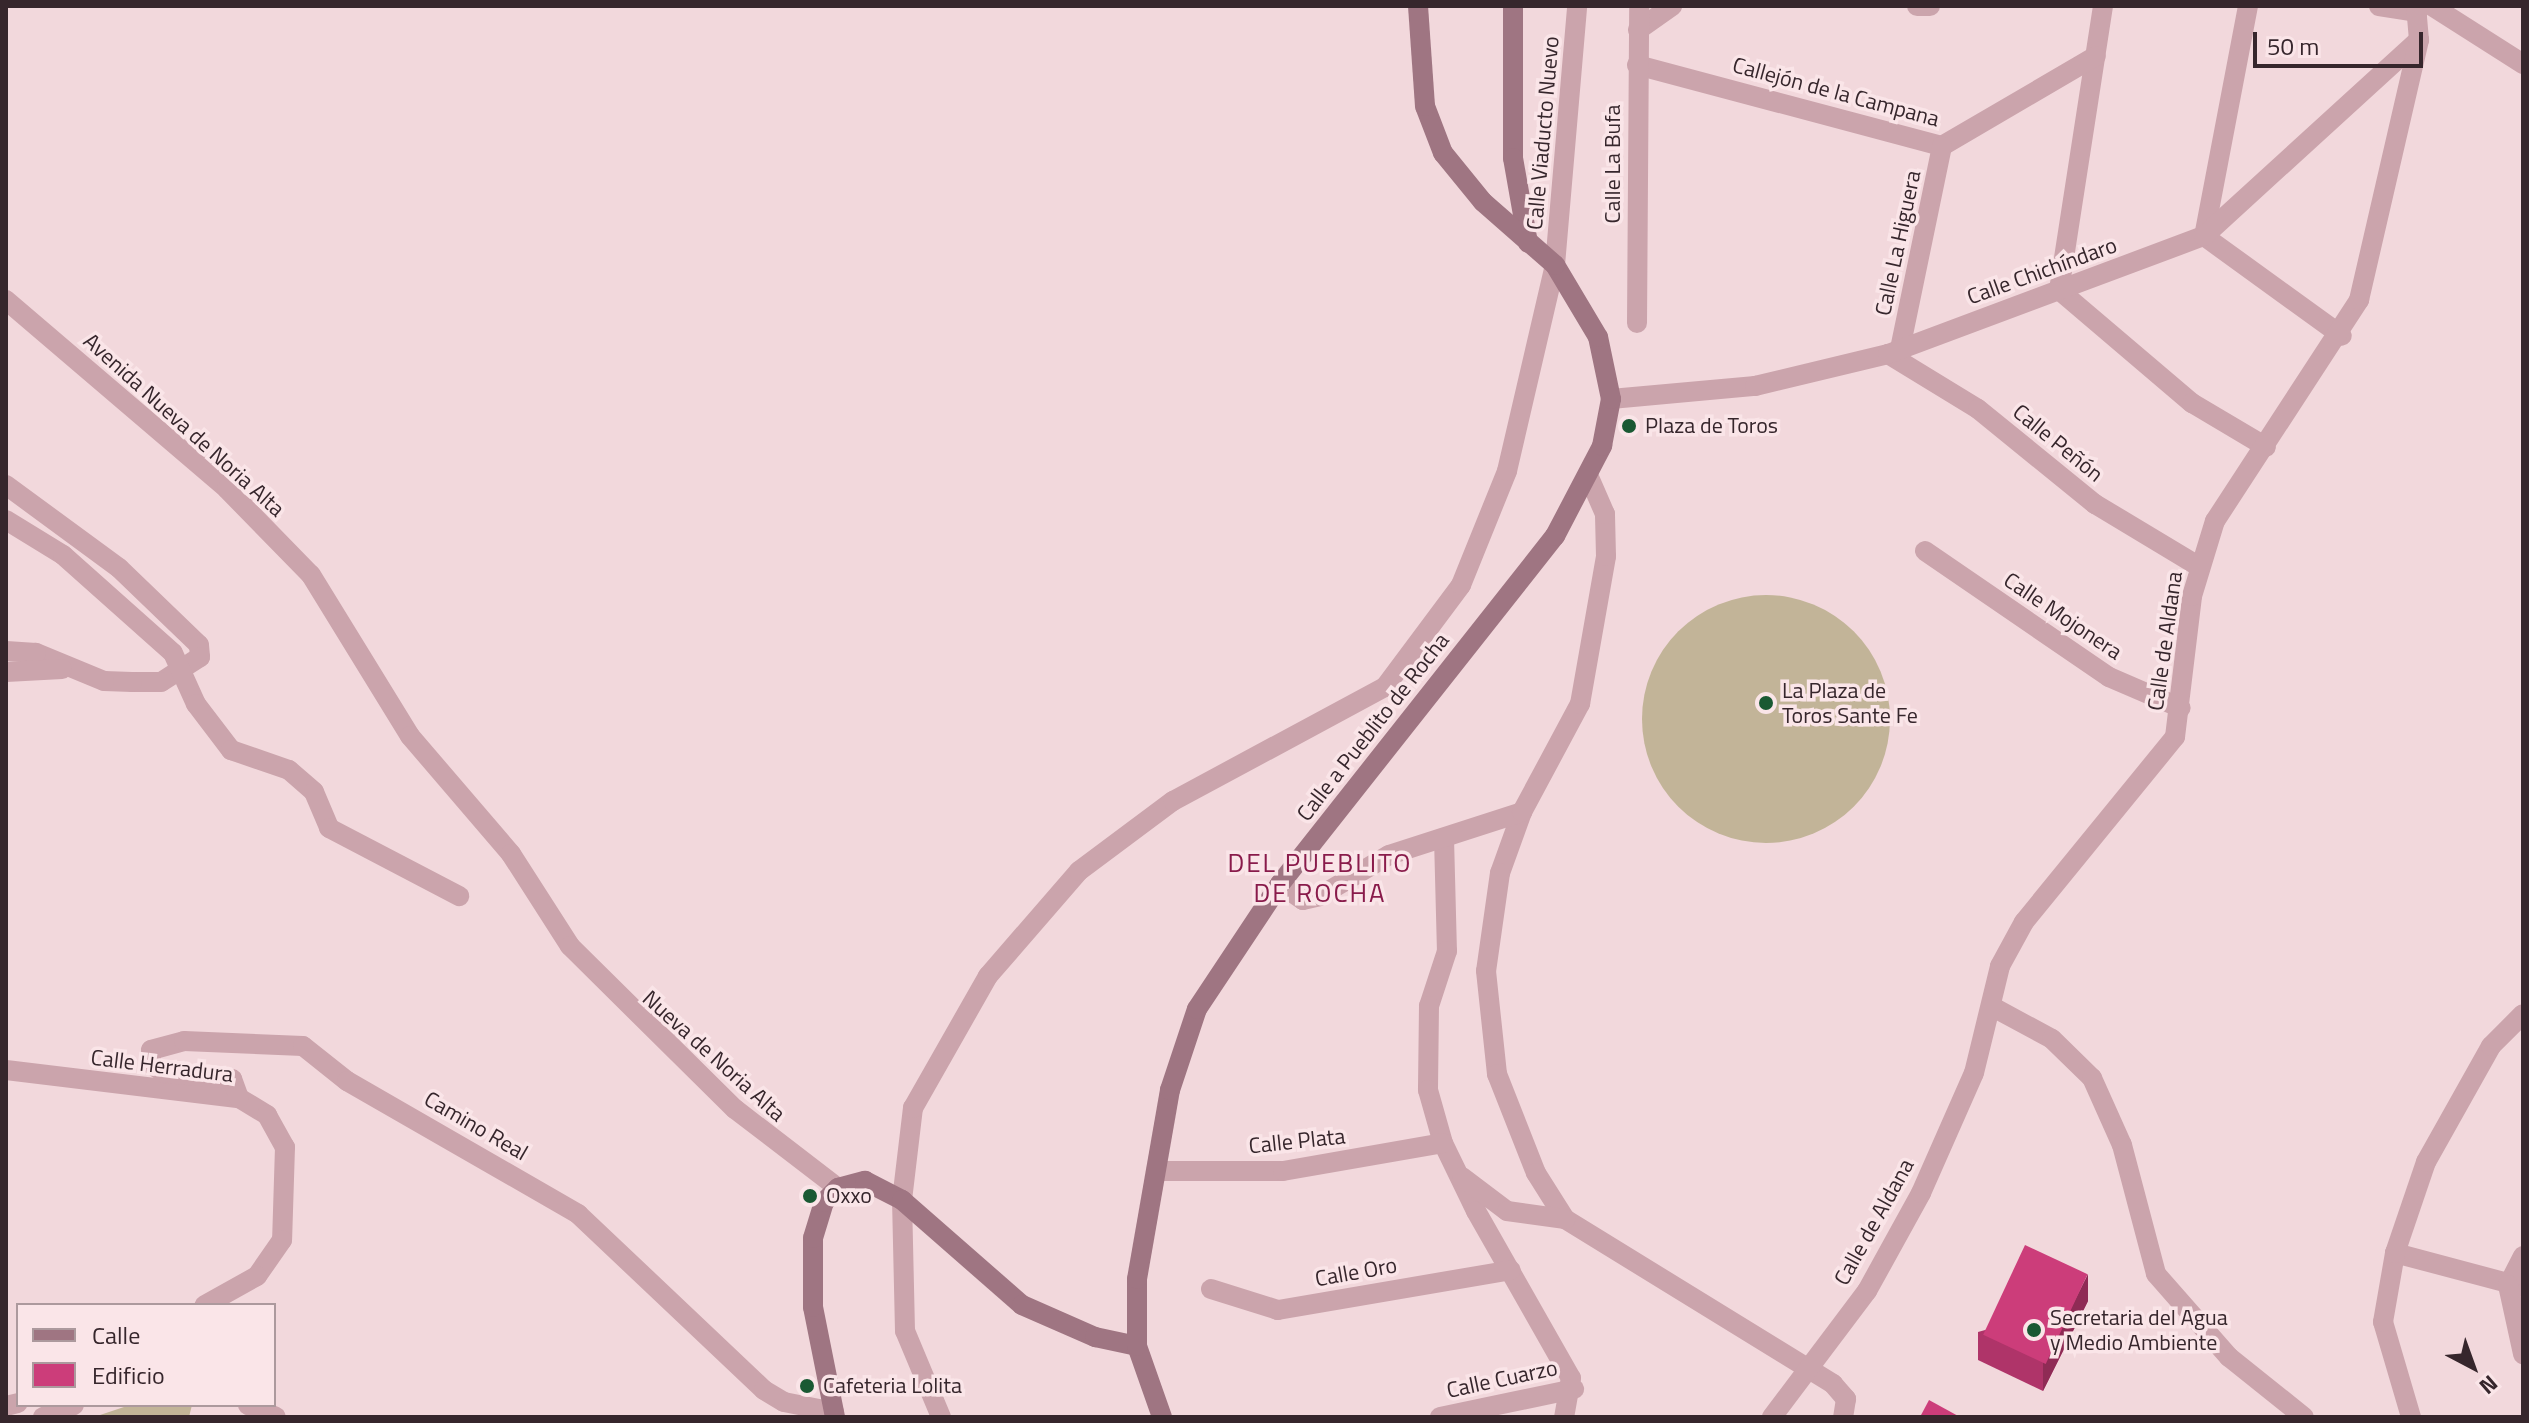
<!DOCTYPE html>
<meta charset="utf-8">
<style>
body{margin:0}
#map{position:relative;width:2529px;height:1423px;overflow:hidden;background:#f2d8dc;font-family:"Titillium Web",sans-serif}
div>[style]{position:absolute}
.green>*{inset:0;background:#c2b498}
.round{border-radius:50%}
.street>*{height:20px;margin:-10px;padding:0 10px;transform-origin:10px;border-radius:10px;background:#cba4ac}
.secondary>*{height:20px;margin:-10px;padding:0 10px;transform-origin:10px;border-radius:10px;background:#9f7582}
.wall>*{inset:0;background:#af3469}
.shaded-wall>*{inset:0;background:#8f2b55}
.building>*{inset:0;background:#cc3d7a;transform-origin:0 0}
.dots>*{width:22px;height:22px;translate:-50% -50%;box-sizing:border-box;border:4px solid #fae5e8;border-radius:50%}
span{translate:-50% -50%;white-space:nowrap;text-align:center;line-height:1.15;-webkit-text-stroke:7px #fae5e8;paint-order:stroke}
.street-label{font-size:22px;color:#36262c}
.poi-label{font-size:22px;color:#36262c}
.left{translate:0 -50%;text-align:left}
.quarter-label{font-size:26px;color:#891b4b;letter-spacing:2px}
.frame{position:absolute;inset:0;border:8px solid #36262c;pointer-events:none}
.legend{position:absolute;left:16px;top:1303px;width:260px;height:104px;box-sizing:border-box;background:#fae5e8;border:2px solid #ac999d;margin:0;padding:10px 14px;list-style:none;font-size:24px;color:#36262c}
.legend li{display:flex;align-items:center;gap:16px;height:40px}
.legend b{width:40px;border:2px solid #ac999d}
.north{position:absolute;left:2433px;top:1327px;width:80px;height:80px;-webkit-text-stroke:6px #fae5e8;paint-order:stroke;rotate:139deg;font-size:22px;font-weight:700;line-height:32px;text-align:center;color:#36262c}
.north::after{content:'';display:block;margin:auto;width:28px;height:36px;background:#36262c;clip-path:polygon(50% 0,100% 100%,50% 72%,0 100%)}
.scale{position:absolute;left:2253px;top:32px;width:170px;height:36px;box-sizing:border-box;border:4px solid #36262c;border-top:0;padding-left:10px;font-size:24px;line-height:28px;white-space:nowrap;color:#36262c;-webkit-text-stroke:6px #fae5e8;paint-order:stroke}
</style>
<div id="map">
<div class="green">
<i class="round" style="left:1642px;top:595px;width:248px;height:248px"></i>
<i style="clip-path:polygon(130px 1405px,192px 1405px,189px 1417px,94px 1417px)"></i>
</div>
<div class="street">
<i style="left:1917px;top:6px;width:13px"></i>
<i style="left:2103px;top:6px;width:287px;rotate:98.8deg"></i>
<i style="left:2059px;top:290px;width:175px;rotate:40.4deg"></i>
<i style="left:2192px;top:403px;width:86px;rotate:30.7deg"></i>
<i style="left:2248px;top:6px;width:234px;rotate:100.8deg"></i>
<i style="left:2204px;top:236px;width:170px;rotate:35.9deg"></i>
<i style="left:2379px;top:6px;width:39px;rotate:9deg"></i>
<i style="left:2432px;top:6px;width:108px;rotate:32.5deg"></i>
<i style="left:1638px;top:30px;width:42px;rotate:-35.2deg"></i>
<i style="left:1637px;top:65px;width:316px;rotate:14.9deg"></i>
<i style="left:1942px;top:146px;width:178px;rotate:-30.3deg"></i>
<i style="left:6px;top:300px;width:291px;rotate:40.5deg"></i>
<i style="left:227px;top:489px;width:120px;rotate:45.7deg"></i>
<i style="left:311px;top:575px;width:189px;rotate:58.4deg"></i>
<i style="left:410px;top:736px;width:155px;rotate:49.4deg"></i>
<i style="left:511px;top:854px;width:109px;rotate:57.3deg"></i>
<i style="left:570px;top:946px;width:232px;rotate:44.7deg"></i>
<i style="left:735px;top:1109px;width:130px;rotate:37.5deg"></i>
<i style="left:1637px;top:323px;width:317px;rotate:-89.6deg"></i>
<i style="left:1900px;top:349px;width:207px;rotate:-78.3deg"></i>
<i style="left:1888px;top:354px;width:105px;rotate:31.4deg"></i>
<i style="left:1978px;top:409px;width:151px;rotate:39.1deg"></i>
<i style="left:2095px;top:504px;width:122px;rotate:31deg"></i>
<i style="left:1611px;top:399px;width:145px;rotate:-5.2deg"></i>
<i style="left:1755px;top:386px;width:137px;rotate:-13.5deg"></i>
<i style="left:1888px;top:354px;width:337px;rotate:-20.5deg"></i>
<i style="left:2204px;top:236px;width:291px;rotate:-42.4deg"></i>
<i style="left:6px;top:485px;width:140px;rotate:36.3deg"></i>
<i style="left:119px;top:568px;width:111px;rotate:43.9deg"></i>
<i style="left:199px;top:645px;width:12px;rotate:85deg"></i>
<i style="left:200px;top:657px;width:46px;rotate:147.3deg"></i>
<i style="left:161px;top:682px;width:29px;rotate:180deg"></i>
<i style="left:132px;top:682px;width:28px;rotate:-178deg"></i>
<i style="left:104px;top:681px;width:74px;rotate:-157.6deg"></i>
<i style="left:36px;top:653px;width:30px;rotate:-176deg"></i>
<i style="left:6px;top:520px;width:67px;rotate:31.6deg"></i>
<i style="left:63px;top:555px;width:147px;rotate:41.7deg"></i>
<i style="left:173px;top:653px;width:56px;rotate:65.7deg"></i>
<i style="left:196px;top:704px;width:58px;rotate:52.7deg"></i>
<i style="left:231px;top:750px;width:61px;rotate:19deg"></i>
<i style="left:289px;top:770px;width:33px;rotate:41deg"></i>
<i style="left:314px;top:792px;width:39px;rotate:67deg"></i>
<i style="left:329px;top:828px;width:147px;rotate:27.6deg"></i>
<i style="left:1925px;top:551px;width:223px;rotate:34.4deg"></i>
<i style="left:2109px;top:677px;width:78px;rotate:23.3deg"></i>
<i style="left:6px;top:672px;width:56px;rotate:-3.1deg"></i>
<i style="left:1522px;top:812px;width:65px;rotate:109.8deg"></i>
<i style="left:1500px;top:873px;width:99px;rotate:98.1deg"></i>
<i style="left:1486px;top:971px;width:104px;rotate:83.9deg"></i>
<i style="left:1497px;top:1074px;width:106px;rotate:68.5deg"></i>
<i style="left:1536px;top:1173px;width:54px;rotate:57.8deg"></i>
<i style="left:1565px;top:1219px;width:315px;rotate:31.6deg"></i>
<i style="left:1833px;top:1384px;width:20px;rotate:49deg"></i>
<i style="left:1846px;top:1399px;width:18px;rotate:99deg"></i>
<i style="left:1444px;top:838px;width:113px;rotate:88.5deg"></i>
<i style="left:1447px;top:951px;width:58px;rotate:108.1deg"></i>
<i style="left:1429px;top:1006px;width:84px;rotate:90.7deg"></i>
<i style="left:1428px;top:1090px;width:55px;rotate:74.2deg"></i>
<i style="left:1443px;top:1143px;width:76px;rotate:64.1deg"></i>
<i style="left:1476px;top:1211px;width:192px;rotate:60.4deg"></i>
<i style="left:1571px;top:1378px;width:40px;rotate:100deg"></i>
<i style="left:1280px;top:884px;width:28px;rotate:35deg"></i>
<i style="left:1303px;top:900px;width:17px;rotate:-13deg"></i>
<i style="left:1320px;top:896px;width:80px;rotate:-30.7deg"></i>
<i style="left:1389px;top:855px;width:140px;rotate:-17.9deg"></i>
<i style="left:1522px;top:812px;width:123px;rotate:-61.8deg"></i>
<i style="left:1580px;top:704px;width:150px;rotate:-80deg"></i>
<i style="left:1606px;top:556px;width:42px;rotate:-91.4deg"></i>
<i style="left:1605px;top:514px;width:43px;rotate:-113.6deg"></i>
<i style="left:1991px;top:1006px;width:69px;rotate:28.4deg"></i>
<i style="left:2052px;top:1039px;width:56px;rotate:44.3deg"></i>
<i style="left:2092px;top:1078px;width:73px;rotate:65.9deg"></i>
<i style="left:2122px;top:1145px;width:133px;rotate:75.2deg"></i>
<i style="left:2156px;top:1274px;width:111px;rotate:48.7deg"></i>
<i style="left:2229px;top:1357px;width:96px;rotate:38.7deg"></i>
<i style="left:6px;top:1070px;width:235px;rotate:6.9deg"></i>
<i style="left:239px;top:1098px;width:33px;rotate:31deg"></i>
<i style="left:267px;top:1115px;width:37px;rotate:61deg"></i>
<i style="left:285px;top:1147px;width:93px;rotate:91.8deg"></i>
<i style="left:282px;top:1240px;width:44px;rotate:124.8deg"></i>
<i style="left:257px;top:1276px;width:60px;rotate:150.9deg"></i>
<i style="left:239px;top:1098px;width:20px;rotate:-110deg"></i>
<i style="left:232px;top:1079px;width:68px;rotate:-175deg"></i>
<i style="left:164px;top:1073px;width:16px;rotate:-145deg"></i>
<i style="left:151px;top:1064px;width:14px;rotate:-90deg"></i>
<i style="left:151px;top:1050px;width:34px;rotate:-15deg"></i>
<i style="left:184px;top:1041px;width:119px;rotate:2.4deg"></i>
<i style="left:303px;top:1046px;width:56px;rotate:38.5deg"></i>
<i style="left:347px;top:1081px;width:267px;rotate:29.9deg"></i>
<i style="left:578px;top:1214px;width:256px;rotate:43.4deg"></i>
<i style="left:764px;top:1390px;width:23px;rotate:31deg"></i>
<i style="left:784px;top:1402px;width:51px;rotate:11.3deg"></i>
<i style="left:1156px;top:1171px;width:127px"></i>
<i style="left:1283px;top:1171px;width:162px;rotate:-9.9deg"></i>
<i style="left:1462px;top:1177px;width:56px;rotate:37.1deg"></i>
<i style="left:1507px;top:1211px;width:59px;rotate:7.9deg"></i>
<i style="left:2395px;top:1253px;width:132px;rotate:14.9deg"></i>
<i style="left:2523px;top:1256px;width:33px;rotate:117deg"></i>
<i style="left:2508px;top:1285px;width:71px;rotate:77.7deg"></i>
<i style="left:1211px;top:1289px;width:70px;rotate:17.4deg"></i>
<i style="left:1278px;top:1310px;width:236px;rotate:-9.7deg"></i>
<i style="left:248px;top:1405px;width:30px;rotate:23deg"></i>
<i style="left:6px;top:1406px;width:12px;rotate:-14deg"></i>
<i style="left:43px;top:1417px;width:33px;rotate:-21deg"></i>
<i style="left:941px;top:1417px;width:93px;rotate:-112.7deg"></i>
<i style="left:905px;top:1331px;width:131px;rotate:-91.3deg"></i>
<i style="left:902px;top:1200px;width:93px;rotate:-83.2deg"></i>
<i style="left:913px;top:1108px;width:152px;rotate:-60.4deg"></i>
<i style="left:988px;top:976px;width:139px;rotate:-49.1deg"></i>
<i style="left:1079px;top:871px;width:117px;rotate:-36.7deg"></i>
<i style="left:1173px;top:801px;width:241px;rotate:-28.3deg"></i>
<i style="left:1385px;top:687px;width:127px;rotate:-53.3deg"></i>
<i style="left:1461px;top:585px;width:123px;rotate:-68deg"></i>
<i style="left:1507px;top:471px;width:212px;rotate:-76.9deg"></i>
<i style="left:1555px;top:265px;width:260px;rotate:-85.1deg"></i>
<i style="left:1440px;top:1417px;width:137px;rotate:-11.8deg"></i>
<i style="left:1772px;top:1417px;width:158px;rotate:-53deg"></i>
<i style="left:1867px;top:1291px;width:112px;rotate:-61.1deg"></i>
<i style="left:1921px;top:1193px;width:131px;rotate:-66.2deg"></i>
<i style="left:1974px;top:1073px;width:110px;rotate:-76.3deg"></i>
<i style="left:2000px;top:966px;width:50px;rotate:-61.4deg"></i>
<i style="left:2024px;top:922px;width:239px;rotate:-50.8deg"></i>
<i style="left:2175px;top:737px;width:142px;rotate:-83.1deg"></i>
<i style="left:2192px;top:596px;width:78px;rotate:-73deg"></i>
<i style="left:2215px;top:521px;width:264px;rotate:-56.9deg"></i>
<i style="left:2359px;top:300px;width:267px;rotate:-77deg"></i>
<i style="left:2419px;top:40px;width:34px;rotate:-95deg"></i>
<i style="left:2411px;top:1417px;width:99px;rotate:-106.4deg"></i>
<i style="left:2383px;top:1322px;width:70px;rotate:-80.1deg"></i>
<i style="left:2395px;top:1253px;width:96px;rotate:-71.2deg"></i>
<i style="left:2426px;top:1162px;width:133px;rotate:-60.7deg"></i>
<i style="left:2491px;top:1046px;width:45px;rotate:-45deg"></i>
</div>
<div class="secondary">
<i style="left:1513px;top:6px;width:152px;rotate:90deg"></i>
<i style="left:1513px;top:158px;width:86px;rotate:80deg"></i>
<i style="left:835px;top:1417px;width:112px;rotate:-101.3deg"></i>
<i style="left:813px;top:1307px;width:69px;rotate:-90deg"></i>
<i style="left:813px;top:1238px;width:38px;rotate:-73deg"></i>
<i style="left:824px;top:1202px;width:20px;rotate:-45deg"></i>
<i style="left:838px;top:1188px;width:28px;rotate:-15deg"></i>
<i style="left:865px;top:1181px;width:42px;rotate:27.2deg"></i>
<i style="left:902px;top:1200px;width:159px;rotate:41.2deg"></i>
<i style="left:1022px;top:1305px;width:80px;rotate:23.7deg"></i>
<i style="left:1095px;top:1337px;width:43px;rotate:12.1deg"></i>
<i style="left:1162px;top:1417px;width:75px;rotate:-109.4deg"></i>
<i style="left:1137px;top:1346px;width:67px;rotate:-90deg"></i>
<i style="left:1137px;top:1279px;width:192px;rotate:-80.1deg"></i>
<i style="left:1170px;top:1090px;width:85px;rotate:-71.6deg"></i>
<i style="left:1197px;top:1009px;width:150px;rotate:-56.4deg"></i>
<i style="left:1280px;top:884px;width:444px;rotate:-51.7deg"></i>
<i style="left:1555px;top:536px;width:102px;rotate:-62.4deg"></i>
<i style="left:1602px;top:446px;width:48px;rotate:-79.2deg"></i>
<i style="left:1611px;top:399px;width:63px;rotate:-101.8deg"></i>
<i style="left:1598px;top:337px;width:84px;rotate:-120.8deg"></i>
<i style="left:1555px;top:265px;width:96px;rotate:-138.8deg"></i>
<i style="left:1483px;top:202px;width:63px;rotate:-129.2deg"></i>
<i style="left:1443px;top:153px;width:50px;rotate:-111deg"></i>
<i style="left:1425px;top:106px;width:100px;rotate:-94deg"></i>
</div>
<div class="wall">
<i style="clip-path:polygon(2088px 1301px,2043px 1391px,1978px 1360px,1978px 1332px)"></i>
</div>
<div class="shaded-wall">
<i style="clip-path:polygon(2088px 1274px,2088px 1301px,2043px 1391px,2043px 1363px)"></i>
</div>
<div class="building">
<i style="left:2025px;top:1245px;width:69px;height:99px;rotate:25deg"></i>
<i style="clip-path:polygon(1929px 1400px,1960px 1417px,1920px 1417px)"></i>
</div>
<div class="dots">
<i style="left:1629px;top:426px;background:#1a5933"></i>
<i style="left:1766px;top:703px;background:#1a5933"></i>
<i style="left:810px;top:1196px;background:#1a5933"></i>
<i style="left:2034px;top:1330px;background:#1a5933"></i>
<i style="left:807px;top:1386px;background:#1a5933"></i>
</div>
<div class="street-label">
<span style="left:1836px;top:92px;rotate:15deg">Callejón de la Campana</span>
<span style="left:1543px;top:133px;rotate:-85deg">Calle Viaducto Nuevo</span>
<span style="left:1613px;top:164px;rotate:-90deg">Calle La Bufa</span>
<span style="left:1898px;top:243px;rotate:-78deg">Calle La Higuera</span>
<span style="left:2042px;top:271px;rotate:-20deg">Calle Chichíndaro</span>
<span style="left:184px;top:425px;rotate:42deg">Avenida Nueva de Noria Alta</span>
<span style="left:2058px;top:443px;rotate:39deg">Calle Peñón</span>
<span style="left:2063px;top:616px;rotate:34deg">Calle Mojonera</span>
<span style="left:2165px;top:641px;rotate:-82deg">Calle de Aldana</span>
<span style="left:1373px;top:727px;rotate:-52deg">Calle a Pueblito de Rocha</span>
<span style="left:714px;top:1056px;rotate:42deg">Nueva de Noria Alta</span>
<span style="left:162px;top:1066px;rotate:7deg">Calle Herradura</span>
<span style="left:476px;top:1126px;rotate:30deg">Camino Real</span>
<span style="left:1297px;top:1141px;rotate:-6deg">Calle Plata</span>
<span style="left:1874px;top:1222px;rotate:-61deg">Calle de Aldana</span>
<span style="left:1356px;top:1272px;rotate:-10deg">Calle Oro</span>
<span style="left:1502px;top:1379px;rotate:-12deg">Calle Cuarzo</span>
</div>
<div class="poi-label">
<span class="left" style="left:1645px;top:426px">Plaza de Toros</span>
<span class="left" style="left:1782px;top:703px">La Plaza de<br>Toros Sante Fe</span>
<span class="left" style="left:826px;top:1196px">Oxxo</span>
<span class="left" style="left:2050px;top:1330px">Secretaria del Agua<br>y Medio Ambiente</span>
<span class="left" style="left:823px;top:1386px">Cafeteria Lolita</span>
</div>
<div class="quarter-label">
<span style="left:1320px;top:878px">DEL PUEBLITO<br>DE ROCHA</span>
</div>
<div class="frame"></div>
<ul class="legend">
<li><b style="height:10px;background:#9f7582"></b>Calle</li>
<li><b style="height:22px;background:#cc3d7a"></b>Edificio</li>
</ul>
<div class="north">N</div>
<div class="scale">50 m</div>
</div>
